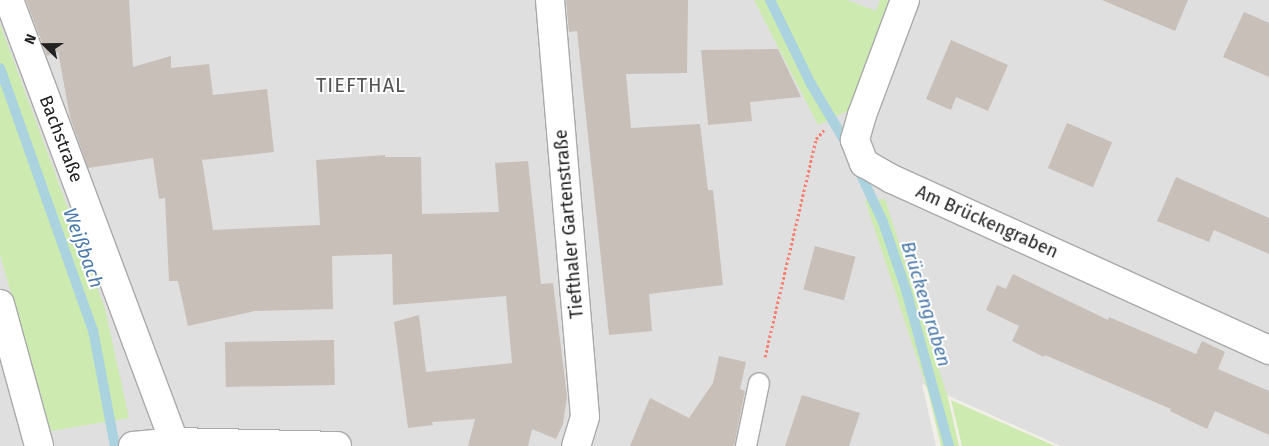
<!DOCTYPE html>
<meta charset="utf-8">
<style>
body{margin:0}
#map{position:relative;width:1269px;height:446px;overflow:hidden;background:#f2efe9;font-family:"Fira Sans",sans-serif}
div>[style]{position:absolute}
.residential>*{inset:0;background:#e0dfdf}
.grass>*{inset:0;background:#cdebb0}
.stream>*{height:10px;margin:-5px;padding:0 5px;transform-origin:5px;border-radius:5px;background:#aad3df}
.building>*{inset:0;background:#c7bfb8;transform-origin:0 0}
.path>*{height:3px;margin-top:-1.5px;transform-origin:0;background:repeating-linear-gradient(90deg,#fa8072 0 2.5px,transparent 0 5px)}
.roads{filter:drop-shadow(1px 0 #a9a9a9) drop-shadow(-1px 0 #a9a9a9) drop-shadow(0 1px #a9a9a9) drop-shadow(0 -1px #a9a9a9)}
.lane>*{height:20px;margin:-10px;padding:0 10px;transform-origin:10px;border-radius:10px;background:#fff}
.street>*{height:28px;margin:-14px;padding:0 14px;transform-origin:14px;border-radius:14px;background:#fff}
span{translate:-50% -50%;white-space:nowrap;text-align:center;line-height:1.15;-webkit-text-stroke:4px #fff;paint-order:stroke}
.street-label{font-size:18px;color:#222}
.water-label{font-size:19px;color:#4a7aab;font-style:italic}
.quarter-label{font-size:20px;color:#555;letter-spacing:1px}
.north{position:absolute;left:20px;top:20px;width:50px;height:50px;-webkit-text-stroke:4px #fff;paint-order:stroke;rotate:292deg;font-size:14px;font-weight:700;line-height:20px;text-align:center;color:#222}
.north::after{content:'';display:block;margin:auto;width:18px;height:22px;background:#222;clip-path:polygon(50% 0,100% 100%,50% 72%,0 100%)}
</style>
<div id="map">
<div class="residential">
<i style="clip-path:polygon(0 0,1269px 0,1269px 446px,1061px 446px,922px 384px,936px 446px,0 446px)"></i>
</div>
<div class="grass">
<i style="clip-path:polygon(754px 0,847px 0,876px 11px,880px 0,898px 0,858px 106px,818px 125px)"></i>
<i style="clip-path:polygon(0 24px,105px 309px,129px 418px,51px 431px,0 255px)"></i>
<i style="clip-path:polygon(885px 199px,948px 398px,959px 446px,941px 446px,928px 392px,865px 200px)"></i>
<i style="clip-path:polygon(951px 400px,1055px 446px,962px 446px)"></i>
</div>
<div class="stream">
<i style="left:770px;top:0;width:93px;rotate:64deg"></i>
<i style="left:811px;top:84px;width:63px;rotate:59.3deg"></i>
<i style="left:0;top:68px;width:278px;rotate:70.5deg"></i>
<i style="left:93px;top:330px;width:118px;rotate:79.3deg"></i>
<i style="left:861px;top:175px;width:52px;rotate:64.9deg"></i>
<i style="left:883px;top:222px;width:72px;rotate:71.3deg"></i>
<i style="left:906px;top:290px;width:162px;rotate:74.6deg"></i>
</div>
<div class="building">
<i style="clip-path:polygon(26px 0,129px 0,133px 67px,171px 56px,171px 68px,209px 64px,213px 95px,267px 89px,274px 152px,202px 160px,213px 230px,320px 225px,316px 160px,385px 155px,385px 157px,421px 157px,422px 214px,499px 212px,495px 163px,528px 161px,541px 284px,553px 283px,567px 396px,563px 424px,556px 439px,532px 429px,528px 446px,468px 446px,475px 419px,432px 422px,433px 425px,408px 428px,394px 322px,419px 315px,426px 372px,512px 363px,506px 296px,393px 305px,392px 254px,332px 256px,333px 309px,255px 311px,188px 326px,178px 281px,169px 281px,165px 198px,159px 199px,153px 158px,88px 168px,70px 117px,58px 52px,47px 56px)"></i>
<i style="clip-path:polygon(566px 0,688px 0,687px 73px,626px 74px,631px 128px,700px 124px,708px 190px,713px 190px,723px 285px,649px 294px,652px 331px,609px 335px,577px 31px,569px 32px)"></i>
<i style="clip-path:polygon(1102px 0,1188px 0,1175px 31px)"></i>
<i style="clip-path:polygon(1244px 12px,1269px 23px,1269px 77px,1223px 57px)"></i>
<i style="clip-path:polygon(951px 40px,1008px 65px,988px 111px,956px 97px,951px 110px,926px 99px)"></i>
<i style="clip-path:polygon(778px 49px,801px 97px,750px 102px,752px 121px,708px 125px,701px 50px)"></i>
<i style="left:1067px;top:123px;width:49px;height:49px;rotate:23deg"></i>
<i style="clip-path:polygon(1176px 177px,1269px 218px,1269px 254px,1214px 230px,1209px 242px,1157px 221px)"></i>
<i style="left:815px;top:246px;width:42px;height:45px;rotate:15deg"></i>
<i style="clip-path:polygon(1013px 274px,1108px 320px,1109px 317px,1196px 354px,1202px 341px,1225px 352px,1218px 369px,1269px 391px,1269px 435px,1215px 411px,1207px 429px,1170px 411px,1171px 409px,1045px 355px,1044px 357px,1012px 341px,1019px 326px,986px 310px,997px 285px,1006px 289px)"></i>
<i style="left:334px;top:340px;width:45px;height:109px;rotate:89deg"></i>
<i style="clip-path:polygon(719px 356px,746px 362px,740px 389px,745px 391px,734px 446px,630px 446px,650px 398px,689px 418px,713px 383px)"></i>
<i style="clip-path:polygon(802px 395px,860px 413px,849px 446px,785px 446px)"></i>
</div>
<div class="path">
<i style="left:765px;top:357px;width:224px;rotate:-76.8deg"></i>
<i style="left:816px;top:139px;width:12px;rotate:-48deg"></i>
</div>
<div class="roads">
<div class="lane">
<i style="left:746px;top:446px;width:64px;rotate:-78.3deg"></i>
</div>
<div class="street">
<i style="left:9px;top:0;width:476px;rotate:69.5deg"></i>
<i style="left:550px;top:0;width:418px;rotate:85.2deg"></i>
<i style="left:585px;top:417px;width:30px;rotate:107deg"></i>
<i style="left:905px;top:0;width:123px;rotate:110.5deg"></i>
<i style="left:862px;top:115px;width:26px;rotate:106deg"></i>
<i style="left:855px;top:140px;width:25px;rotate:69deg"></i>
<i style="left:864px;top:163px;width:32px;rotate:30deg"></i>
<i style="left:892px;top:179px;width:414px;rotate:24.4deg"></i>
<i style="left:0;top:304px;width:147px;rotate:74.6deg"></i>
<i style="left:133px;top:446px;width:43px;rotate:-5.3deg"></i>
<i style="left:176px;top:442px;width:161px;rotate:1.4deg"></i>
</div>
</div>
<div class="street-label">
<span style="left:61px;top:139px;rotate:69deg">Bachstraße</span>
<span style="left:987px;top:222px;rotate:24deg">Am Brückengraben</span>
<span style="left:569px;top:224px;rotate:-95deg">Tiefthaler Gartenstraße</span>
</div>
<div class="water-label">
<span style="left:83px;top:248px;rotate:70deg">Weißbach</span>
<span style="left:926px;top:304px;rotate:73deg">Brückengraben</span>
</div>
<div class="quarter-label">
<span style="left:361px;top:85px">TIEFTHAL</span>
</div>
<div class="north">N</div>
</div>
